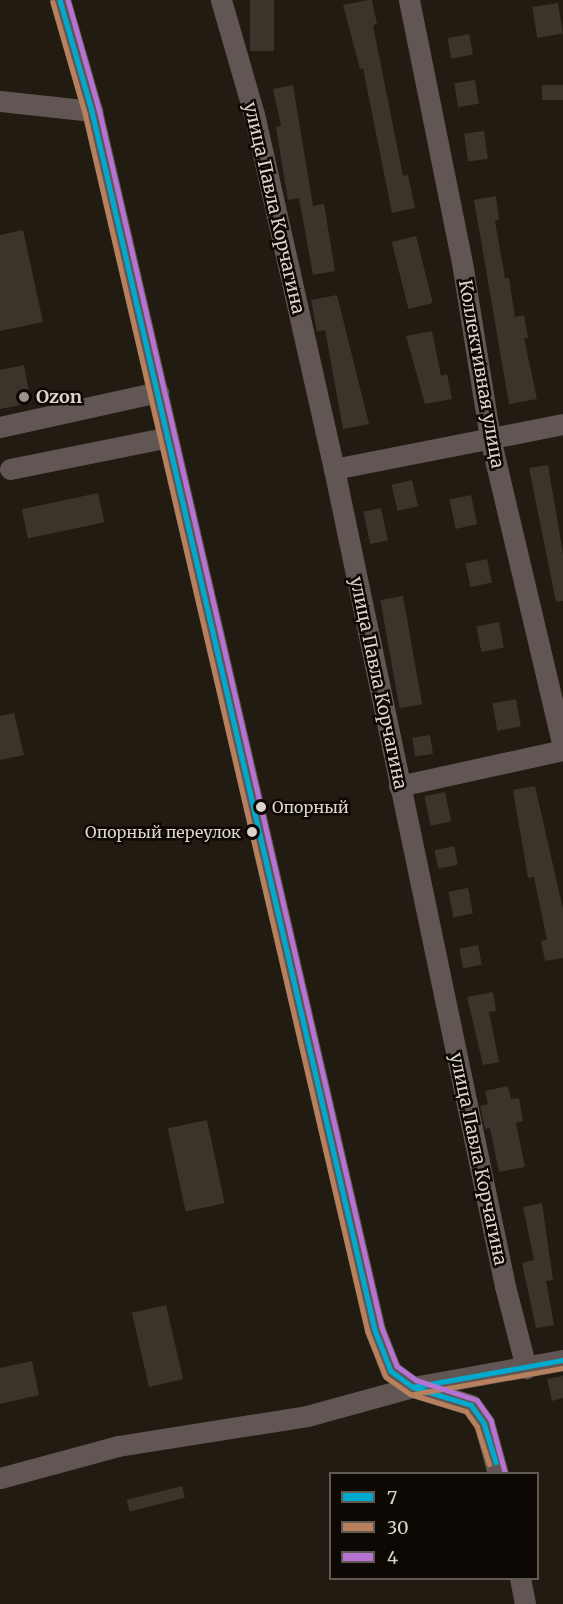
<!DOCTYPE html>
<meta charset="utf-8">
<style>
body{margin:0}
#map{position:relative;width:563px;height:1604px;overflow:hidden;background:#211b11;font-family:Merriweather,serif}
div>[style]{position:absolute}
.building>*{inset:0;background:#3a342b;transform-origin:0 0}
.minor>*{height:21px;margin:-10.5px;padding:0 10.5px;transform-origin:10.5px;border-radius:10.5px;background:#625654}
.bus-1>*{height:4.5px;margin:-2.25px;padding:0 2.25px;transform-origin:2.25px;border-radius:2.25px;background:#00a9ce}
.bus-2>*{height:4.5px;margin:-2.25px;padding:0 2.25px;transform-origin:2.25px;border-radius:2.25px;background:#b6815c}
.bus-3>*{height:4.5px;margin:-2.25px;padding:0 2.25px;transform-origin:2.25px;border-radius:2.25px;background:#b673d3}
.dots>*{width:16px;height:16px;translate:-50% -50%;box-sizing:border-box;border:3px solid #0d0803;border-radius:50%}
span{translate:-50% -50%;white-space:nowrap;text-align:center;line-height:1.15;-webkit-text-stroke:5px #0d0803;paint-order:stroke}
.bus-label{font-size:16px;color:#dbd4c8}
.left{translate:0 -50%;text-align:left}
.right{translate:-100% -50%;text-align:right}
.street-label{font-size:18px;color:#dbd4c8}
.poi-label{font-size:18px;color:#dbd4c8;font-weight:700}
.legend{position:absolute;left:329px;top:1472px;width:210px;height:108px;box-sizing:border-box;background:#0d0803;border:2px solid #5f5a52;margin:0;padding:8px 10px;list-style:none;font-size:18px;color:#dbd4c8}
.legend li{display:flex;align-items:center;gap:12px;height:30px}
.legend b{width:30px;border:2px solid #5f5a52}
</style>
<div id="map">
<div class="building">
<i style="left:250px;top:0;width:24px;height:51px"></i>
<i style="clip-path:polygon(368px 0,372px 0,377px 24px,373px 25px,403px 176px,408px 175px,415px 208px,392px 213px,363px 68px,360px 69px,343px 5px)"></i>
<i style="left:558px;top:3px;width:31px;height:26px;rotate:81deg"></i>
<i style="left:469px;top:34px;width:21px;height:22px;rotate:79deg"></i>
<i style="left:475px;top:80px;width:24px;height:21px;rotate:81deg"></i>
<i style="clip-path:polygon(293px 85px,313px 206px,324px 204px,335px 271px,313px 275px,299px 198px,288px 200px,276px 127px,281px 126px,273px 89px)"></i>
<i style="left:563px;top:85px;width:15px;height:21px;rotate:90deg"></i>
<i style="left:484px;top:131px;width:28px;height:20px;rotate:82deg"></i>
<i style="clip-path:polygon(496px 196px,499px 220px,495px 221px,505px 278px,509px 278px,515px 317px,524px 315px,528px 338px,524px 338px,537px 399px,509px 404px,474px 200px)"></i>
<i style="clip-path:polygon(23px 230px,43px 322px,0 331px,0 235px)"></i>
<i style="left:416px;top:236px;width:69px;height:25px;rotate:76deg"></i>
<i style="clip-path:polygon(337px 295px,369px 424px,343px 429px,325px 330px,317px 332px,311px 300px)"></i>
<i style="clip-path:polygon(432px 331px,441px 376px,447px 374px,452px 399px,425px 404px,406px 336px)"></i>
<i style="clip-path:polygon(24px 365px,31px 403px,0 409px,0 370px)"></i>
<i style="clip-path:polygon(548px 465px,563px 554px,563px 601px,556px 602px,529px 468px)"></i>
<i style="left:412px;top:480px;width:27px;height:21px;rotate:77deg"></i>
<i style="left:98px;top:493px;width:30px;height:78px;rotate:78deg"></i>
<i style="left:471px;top:495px;width:30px;height:22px;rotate:78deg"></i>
<i style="left:381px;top:508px;width:33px;height:18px;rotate:78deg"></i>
<i style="left:487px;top:559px;width:24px;height:22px;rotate:78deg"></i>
<i style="left:403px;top:596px;width:110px;height:23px;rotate:80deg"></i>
<i style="left:499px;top:622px;width:26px;height:23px;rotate:79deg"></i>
<i style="left:516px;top:699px;width:28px;height:24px;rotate:80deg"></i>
<i style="clip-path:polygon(14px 713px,24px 755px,0 760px,0 716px)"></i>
<i style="left:430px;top:735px;width:19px;height:18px;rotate:81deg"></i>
<i style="clip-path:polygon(535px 786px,563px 909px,563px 958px,545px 961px,541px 941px,547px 940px,534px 877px,528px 878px,513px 790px)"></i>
<i style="left:445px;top:792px;width:30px;height:21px;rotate:78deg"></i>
<i style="left:454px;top:846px;width:19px;height:20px;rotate:78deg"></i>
<i style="left:468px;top:888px;width:26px;height:20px;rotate:79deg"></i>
<i style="left:478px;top:945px;width:20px;height:19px;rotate:79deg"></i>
<i style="clip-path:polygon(493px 992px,496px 1011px,489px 1012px,499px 1062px,483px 1065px,467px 997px)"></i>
<i style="clip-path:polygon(508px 1086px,511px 1099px,519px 1098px,523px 1121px,516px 1123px,525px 1167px,499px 1172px,490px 1128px,485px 1129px,480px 1106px,488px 1104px,485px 1091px)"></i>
<i style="left:207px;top:1120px;width:85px;height:40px;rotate:78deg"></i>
<i style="clip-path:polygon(542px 1203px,553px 1280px,546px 1281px,554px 1325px,536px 1328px,522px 1263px,534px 1260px,523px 1207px)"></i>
<i style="left:166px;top:1305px;width:76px;height:35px;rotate:77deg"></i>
<i style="clip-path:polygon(32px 1361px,39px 1395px,0 1404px,0 1368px)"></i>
<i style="clip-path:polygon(563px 1376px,563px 1398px,552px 1401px,547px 1379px)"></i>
<i style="left:182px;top:1486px;width:12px;height:57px;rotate:76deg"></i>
</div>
<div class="minor">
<i style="left:60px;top:0;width:116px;rotate:73.9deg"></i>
<i style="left:92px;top:111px;width:1251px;rotate:76.93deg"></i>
<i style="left:375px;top:1330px;width:44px;rotate:68.7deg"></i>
<i style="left:391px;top:1371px;width:27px;rotate:36deg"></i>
<i style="left:413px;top:1387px;width:61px;rotate:17.2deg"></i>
<i style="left:471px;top:1405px;width:22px;rotate:54deg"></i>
<i style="left:484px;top:1423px;width:53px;rotate:74.6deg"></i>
<i style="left:221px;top:0;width:119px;rotate:73.9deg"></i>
<i style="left:254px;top:114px;width:364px;rotate:77.3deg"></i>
<i style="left:334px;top:469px;width:835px;rotate:78.18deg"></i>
<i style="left:505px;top:1286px;width:85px;rotate:75.6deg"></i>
<i style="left:409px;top:0;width:274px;rotate:78.6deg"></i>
<i style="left:463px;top:269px;width:171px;rotate:80.9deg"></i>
<i style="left:490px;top:438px;width:317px;rotate:76.7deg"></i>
<i style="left:0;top:101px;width:93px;rotate:6.2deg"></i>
<i style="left:0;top:427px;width:162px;rotate:-12.5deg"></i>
<i style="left:10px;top:469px;width:161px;rotate:-11.4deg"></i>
<i style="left:334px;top:469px;width:233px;rotate:-11.1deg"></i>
<i style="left:399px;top:786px;width:168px;rotate:-12.4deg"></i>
<i style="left:0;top:1478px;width:122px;rotate:-15.2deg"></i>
<i style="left:118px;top:1446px;width:191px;rotate:-9deg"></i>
<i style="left:307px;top:1416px;width:110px;rotate:-15.3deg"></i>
<i style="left:413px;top:1387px;width:152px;rotate:-10.2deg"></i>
<i style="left:520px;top:1578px;width:26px;rotate:79deg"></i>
</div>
<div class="bus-1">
<i style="left:60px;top:0;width:116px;rotate:73.9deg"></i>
<i style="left:92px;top:111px;width:1251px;rotate:76.93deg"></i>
<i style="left:375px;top:1330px;width:44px;rotate:68.7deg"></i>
<i style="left:391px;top:1371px;width:27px;rotate:36deg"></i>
<i style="left:413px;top:1387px;width:61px;rotate:17.2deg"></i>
<i style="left:471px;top:1405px;width:22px;rotate:54deg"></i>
<i style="left:484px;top:1423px;width:41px;rotate:72.9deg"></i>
<i style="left:413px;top:1387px;width:152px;rotate:-10.2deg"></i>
</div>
<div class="bus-2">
<i style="left:53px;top:2px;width:116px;rotate:73.9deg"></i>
<i style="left:85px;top:113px;width:1251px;rotate:76.93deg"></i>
<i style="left:368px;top:1332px;width:48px;rotate:68.2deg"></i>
<i style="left:386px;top:1377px;width:29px;rotate:35deg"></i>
<i style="left:410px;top:1394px;width:59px;rotate:16.9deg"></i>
<i style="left:466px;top:1411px;width:19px;rotate:54deg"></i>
<i style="left:477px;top:1426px;width:40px;rotate:72deg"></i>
<i style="left:414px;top:1394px;width:151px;rotate:-9.9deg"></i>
</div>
<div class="bus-3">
<i style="left:68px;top:0;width:113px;rotate:74.1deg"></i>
<i style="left:99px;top:109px;width:1251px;rotate:76.93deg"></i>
<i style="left:382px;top:1328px;width:41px;rotate:68.5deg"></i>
<i style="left:397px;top:1366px;width:24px;rotate:36deg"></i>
<i style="left:416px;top:1380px;width:64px;rotate:18.2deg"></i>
<i style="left:477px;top:1400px;width:24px;rotate:55deg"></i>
<i style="left:491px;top:1420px;width:54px;rotate:74.9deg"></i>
</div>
<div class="dots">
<i style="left:24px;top:397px;background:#9a9388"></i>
<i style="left:261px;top:807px;background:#dbd4c8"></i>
<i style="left:252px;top:832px;background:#dbd4c8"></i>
</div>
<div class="bus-label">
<span class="left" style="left:272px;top:807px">Опорный</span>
<span class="right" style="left:241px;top:832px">Опорный переулок</span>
</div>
<div class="street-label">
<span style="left:274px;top:208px;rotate:77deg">улица Павла Корчагина</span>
<span style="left:481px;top:374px;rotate:80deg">Коллективная улица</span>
<span style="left:378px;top:683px;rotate:78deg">улица Павла Корчагина</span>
<span style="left:478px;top:1159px;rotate:78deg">улица Павла Корчагина</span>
</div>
<div class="poi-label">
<span class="left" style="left:36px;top:397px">Ozon</span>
</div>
<ul class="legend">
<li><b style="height:8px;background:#00a9ce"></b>7</li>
<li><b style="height:8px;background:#b6815c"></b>30</li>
<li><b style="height:8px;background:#b673d3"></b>4</li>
</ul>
</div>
